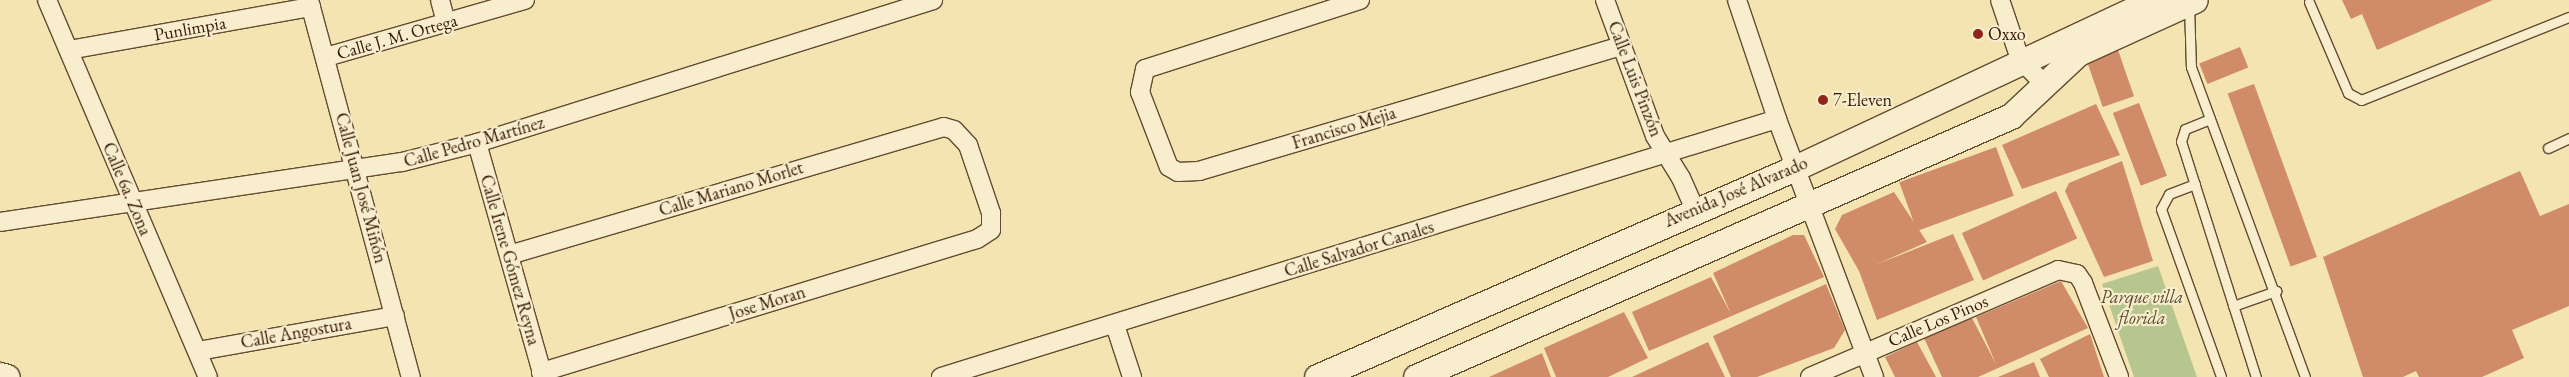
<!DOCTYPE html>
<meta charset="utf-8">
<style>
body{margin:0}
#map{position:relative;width:2569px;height:377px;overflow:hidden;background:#f4e4b1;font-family:"EB Garamond",serif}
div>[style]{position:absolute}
.green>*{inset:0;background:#b7c58f}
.building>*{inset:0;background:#d08b68;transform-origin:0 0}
.roads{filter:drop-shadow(1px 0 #644b32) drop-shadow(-1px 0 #644b32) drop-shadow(0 1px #644b32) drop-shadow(0 -1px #644b32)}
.lane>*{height:9px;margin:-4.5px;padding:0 4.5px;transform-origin:4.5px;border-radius:4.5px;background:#f8edcc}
.street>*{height:18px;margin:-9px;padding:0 9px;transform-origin:9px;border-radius:9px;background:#f8edcc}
.secondary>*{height:25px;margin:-12.5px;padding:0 12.5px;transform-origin:12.5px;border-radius:12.5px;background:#f8edcc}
.dots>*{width:14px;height:14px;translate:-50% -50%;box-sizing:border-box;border:2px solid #f8edcc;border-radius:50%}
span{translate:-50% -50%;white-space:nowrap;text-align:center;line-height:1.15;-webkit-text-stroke:4.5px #f8edcc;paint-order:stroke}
.street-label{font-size:18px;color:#341807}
.poi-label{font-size:18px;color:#341807}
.left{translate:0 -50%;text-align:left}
.park-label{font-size:18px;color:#5b4c30;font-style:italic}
</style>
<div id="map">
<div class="green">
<i style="clip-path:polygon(2158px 266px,2197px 377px,2134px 377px,2102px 284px)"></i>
</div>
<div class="building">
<i style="clip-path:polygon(2342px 0,2493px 0,2377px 50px,2362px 14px,2351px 19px)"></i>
<i style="left:2240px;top:47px;width:22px;height:44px;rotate:68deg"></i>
<i style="left:2118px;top:50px;width:49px;height:33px;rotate:71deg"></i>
<i style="left:2254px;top:84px;width:184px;height:28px;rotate:70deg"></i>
<i style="left:2139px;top:103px;width:78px;height:28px;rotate:69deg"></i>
<i style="clip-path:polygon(2096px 104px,2120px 155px,2022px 189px,2002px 145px)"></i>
<i style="left:1996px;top:147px;width:52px;height:103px;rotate:70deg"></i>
<i style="clip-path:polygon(2122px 161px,2153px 261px,2104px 277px,2065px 191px,2069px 183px)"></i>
<i style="clip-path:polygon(2520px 171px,2540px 216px,2569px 204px,2569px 306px,2512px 330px,2524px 358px,2482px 377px,2419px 377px,2416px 371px,2403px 377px,2363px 377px,2323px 257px)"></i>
<i style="left:2056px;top:191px;width:52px;height:103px;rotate:66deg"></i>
<i style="clip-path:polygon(1894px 192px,1927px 242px,1875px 265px,1953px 234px,1974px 280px,1877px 320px,1859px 271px,1835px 229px,1842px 215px)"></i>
<i style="clip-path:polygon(1793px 235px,1804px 235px,1824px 277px,1649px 351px,1632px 312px,1711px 277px,1731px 314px,1713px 273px)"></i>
<i style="clip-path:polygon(2061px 281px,2088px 328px,1978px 377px,1942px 377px,1924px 338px,1972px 318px,1996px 364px,1976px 317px)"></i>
<i style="clip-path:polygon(1826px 284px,1845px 330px,1834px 348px,1757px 377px,1731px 377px,1713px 336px)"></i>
<i style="clip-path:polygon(1624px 312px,1648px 358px,1608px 377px,1556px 377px,1544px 348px)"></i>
<i style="clip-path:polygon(2090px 334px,2104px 377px,2049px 377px,2040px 359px)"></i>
<i style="clip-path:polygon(1708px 342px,1725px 377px,1632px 377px)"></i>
<i style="clip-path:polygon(1917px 342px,1936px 377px,1895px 377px,1885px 357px)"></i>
<i style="clip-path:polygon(1542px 353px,1551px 377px,1489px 377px)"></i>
<i style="clip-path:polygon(2034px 362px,2040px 377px,1998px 377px)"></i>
</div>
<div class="roads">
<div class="lane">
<i style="left:2309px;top:2px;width:99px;rotate:66.8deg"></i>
<i style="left:2348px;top:93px;width:15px;rotate:28deg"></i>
<i style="left:2361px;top:100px;width:224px;rotate:-21.8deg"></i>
<i style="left:2189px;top:5px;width:62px;rotate:88.2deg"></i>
<i style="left:2191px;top:67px;width:330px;rotate:69.8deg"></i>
<i style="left:2210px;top:119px;width:27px;rotate:158deg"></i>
<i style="left:2185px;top:129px;width:13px;rotate:108deg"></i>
<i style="left:2181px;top:141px;width:248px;rotate:72.4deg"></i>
<i style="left:2548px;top:148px;width:23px;rotate:-25deg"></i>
<i style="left:2195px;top:184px;width:28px;rotate:159deg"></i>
<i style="left:2169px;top:194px;width:17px;rotate:118deg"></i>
<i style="left:2161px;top:209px;width:178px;rotate:70.3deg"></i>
<i style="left:2233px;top:306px;width:46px;rotate:-19.2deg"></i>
</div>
<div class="street">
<i style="left:47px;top:0;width:410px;rotate:66.9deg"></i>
<i style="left:309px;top:0;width:391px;rotate:74.9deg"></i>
<i style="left:440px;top:0;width:24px;rotate:75deg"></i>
<i style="left:1360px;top:0;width:226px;rotate:162.2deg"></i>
<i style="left:1145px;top:69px;width:24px;rotate:102deg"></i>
<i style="left:1140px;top:92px;width:80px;rotate:68.9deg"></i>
<i style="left:1169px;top:167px;width:10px;rotate:29deg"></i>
<i style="left:1178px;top:172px;width:21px;rotate:-3deg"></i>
<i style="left:1199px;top:171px;width:439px;rotate:-16.5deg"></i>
<i style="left:1605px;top:0;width:145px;rotate:69.8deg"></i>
<i style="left:1655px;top:136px;width:49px;rotate:58.2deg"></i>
<i style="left:1681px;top:178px;width:35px;rotate:66deg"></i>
<i style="left:1737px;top:0;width:126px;rotate:71.4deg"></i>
<i style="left:1777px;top:119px;width:276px;rotate:69.4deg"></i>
<i style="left:2000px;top:0;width:62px;rotate:71.3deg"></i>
<i style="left:2020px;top:59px;width:35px;rotate:46deg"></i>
<i style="left:69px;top:50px;width:246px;rotate:-10.1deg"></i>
<i style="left:326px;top:57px;width:207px;rotate:-16deg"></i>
<i style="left:477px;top:143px;width:243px;rotate:74.2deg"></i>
<i style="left:0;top:222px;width:406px;rotate:-8.5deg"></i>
<i style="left:402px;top:162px;width:77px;rotate:-14.2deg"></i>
<i style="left:477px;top:143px;width:478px;rotate:-17.4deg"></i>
<i style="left:509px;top:255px;width:453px;rotate:-16.4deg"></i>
<i style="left:944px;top:127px;width:10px;rotate:17deg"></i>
<i style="left:954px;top:130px;width:21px;rotate:47deg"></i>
<i style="left:968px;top:145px;width:72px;rotate:71.3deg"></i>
<i style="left:991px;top:213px;width:17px;rotate:90deg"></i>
<i style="left:991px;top:230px;width:17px;rotate:147deg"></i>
<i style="left:977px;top:239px;width:456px;rotate:163deg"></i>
<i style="left:1115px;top:325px;width:55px;rotate:71.9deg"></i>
<i style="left:198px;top:351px;width:200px;rotate:-10.1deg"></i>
<i style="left:941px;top:377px;width:875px;rotate:-17.15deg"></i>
<i style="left:1810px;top:377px;width:270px;rotate:-23.3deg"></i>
<i style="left:2058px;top:270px;width:19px;rotate:12deg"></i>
<i style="left:2077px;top:274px;width:11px;rotate:56deg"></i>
<i style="left:2083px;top:283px;width:101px;rotate:69deg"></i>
</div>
<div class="secondary">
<i style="left:0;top:375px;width:7px;rotate:16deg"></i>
<i style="left:1317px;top:377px;width:522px;rotate:-23.62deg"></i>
<i style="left:1795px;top:168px;width:395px;rotate:-25.1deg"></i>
<i style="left:1416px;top:377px;width:650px;rotate:-23.68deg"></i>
<i style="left:2011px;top:116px;width:92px;rotate:-43.2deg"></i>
<i style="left:2078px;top:53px;width:128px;rotate:-24.4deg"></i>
</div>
</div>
<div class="dots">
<i style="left:1978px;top:34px;background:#8f2418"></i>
<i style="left:1823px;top:100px;background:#8f2418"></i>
</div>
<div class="street-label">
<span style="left:190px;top:29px;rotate:-10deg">Punlimpia</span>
<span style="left:397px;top:37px;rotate:-16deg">Calle J. M. Ortega</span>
<span style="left:1635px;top:79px;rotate:69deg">Calle Luis Pinzón</span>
<span style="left:1344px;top:128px;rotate:-17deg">Francisco Mejia</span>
<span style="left:474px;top:142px;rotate:-16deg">Calle Pedro Martínez</span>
<span style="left:361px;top:188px;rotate:75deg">Calle Juan José Miñón</span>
<span style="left:127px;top:189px;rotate:67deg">Calle 6a. Zona</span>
<span style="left:731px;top:189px;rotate:-17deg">Calle Mariano Morlet</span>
<span style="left:1736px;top:192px;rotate:-23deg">Avenida José Alvarado</span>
<span style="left:1359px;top:249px;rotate:-17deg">Calle Salvador Canales</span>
<span style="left:510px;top:260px;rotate:74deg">Calle Irene Gómez Reyna</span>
<span style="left:767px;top:303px;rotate:-17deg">Jose Moran</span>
<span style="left:1938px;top:321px;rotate:-23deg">Calle Los Pinos</span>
<span style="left:296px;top:333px;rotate:-10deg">Calle Angostura</span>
</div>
<div class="poi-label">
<span class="left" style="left:1988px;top:34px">Oxxo</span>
<span class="left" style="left:1833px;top:100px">7-Eleven</span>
</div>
<div class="park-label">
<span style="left:2142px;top:308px">Parque villa<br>florida</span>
</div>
</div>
